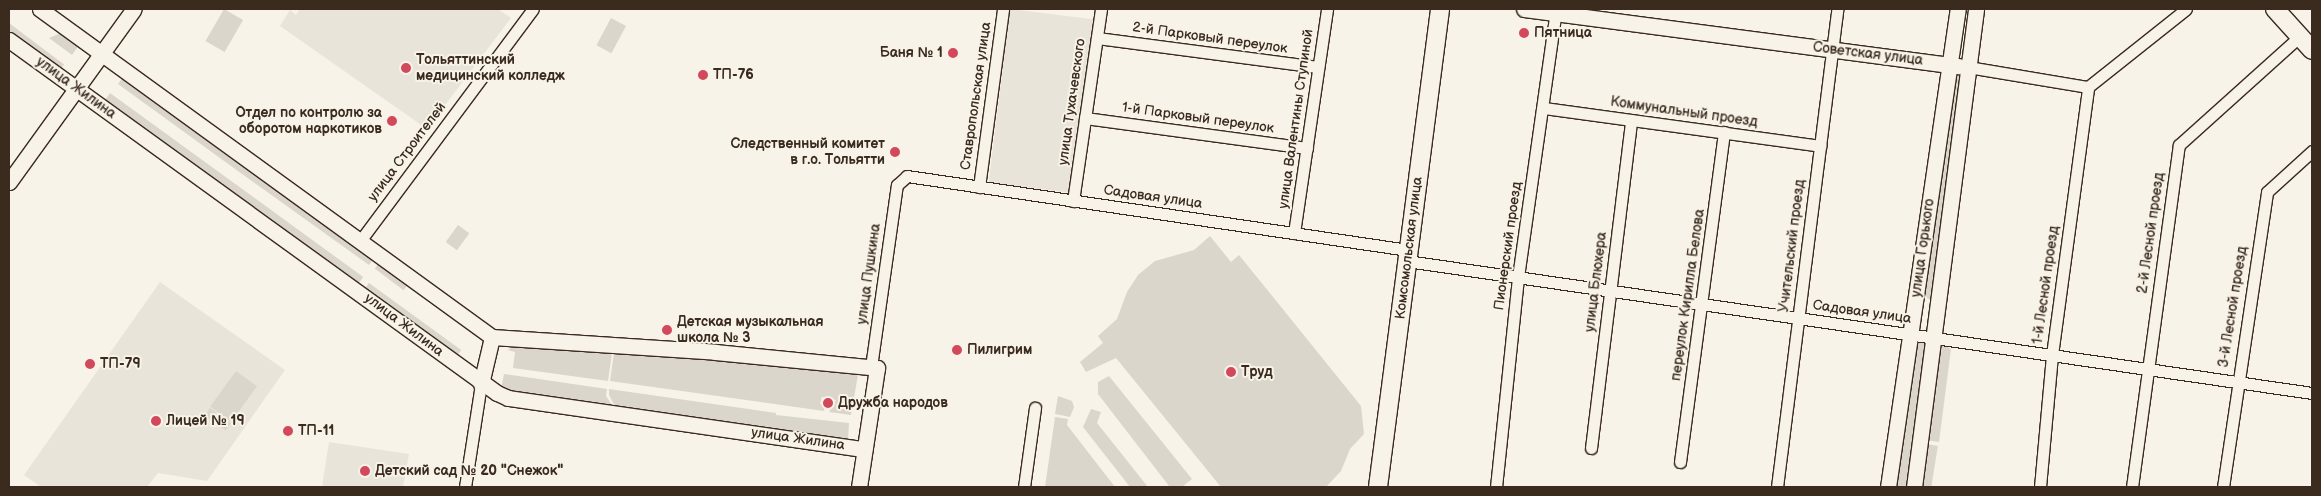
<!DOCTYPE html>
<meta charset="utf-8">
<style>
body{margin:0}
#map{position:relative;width:2321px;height:496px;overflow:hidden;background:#f7f3e8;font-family:"Balsamiq Sans",sans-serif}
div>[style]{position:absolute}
.built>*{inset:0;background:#e9e4d9;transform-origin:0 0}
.green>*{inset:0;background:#dbd6cb;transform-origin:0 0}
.roads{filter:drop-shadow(1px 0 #3b2a1e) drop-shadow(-1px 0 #3b2a1e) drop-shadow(0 1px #3b2a1e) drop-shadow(0 -1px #3b2a1e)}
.street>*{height:11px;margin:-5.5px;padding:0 5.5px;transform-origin:5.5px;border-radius:5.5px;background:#f7f3e8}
.secondary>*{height:15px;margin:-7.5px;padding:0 7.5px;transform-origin:7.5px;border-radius:7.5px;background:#f7f3e8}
.primary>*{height:18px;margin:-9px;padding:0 9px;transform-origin:9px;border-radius:9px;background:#f7f3e8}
.dots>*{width:14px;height:14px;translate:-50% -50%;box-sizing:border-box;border:2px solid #f7f3e8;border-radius:50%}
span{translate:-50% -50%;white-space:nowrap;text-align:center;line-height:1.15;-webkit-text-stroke:4px #f7f3e8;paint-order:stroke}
.poi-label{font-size:14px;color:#3b2a1e;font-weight:700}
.left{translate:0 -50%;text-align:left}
.right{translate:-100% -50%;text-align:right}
.street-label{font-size:14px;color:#3b2a1e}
.frame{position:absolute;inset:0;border:10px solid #3b2a1e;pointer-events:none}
</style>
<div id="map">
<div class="built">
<i style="clip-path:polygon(300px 9px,498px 9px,511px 18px,427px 129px,280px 26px,290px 10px,296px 15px)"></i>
<i style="left:1010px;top:9px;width:84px;height:175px;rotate:7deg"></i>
<i style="clip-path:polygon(160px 282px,285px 370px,207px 481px,158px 473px,147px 487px,41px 487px,24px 475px)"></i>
<i style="clip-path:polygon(329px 442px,409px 454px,403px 487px,322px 487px)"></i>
</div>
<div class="green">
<i style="left:224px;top:9px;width:22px;height:37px;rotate:30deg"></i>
<i style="left:611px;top:18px;width:17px;height:31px;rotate:28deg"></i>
<i style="left:9px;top:23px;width:69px;height:9px;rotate:37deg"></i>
<i style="clip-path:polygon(61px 33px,79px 45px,72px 55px,49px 38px)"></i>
<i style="clip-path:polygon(1961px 70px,1932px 299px,1928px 299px,1925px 295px,1955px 73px)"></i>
<i style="clip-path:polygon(123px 77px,374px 258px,369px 265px,231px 166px,118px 84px)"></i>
<i style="left:110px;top:93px;width:313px;height:11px;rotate:36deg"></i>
<i style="left:458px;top:225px;width:14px;height:21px;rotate:36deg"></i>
<i style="clip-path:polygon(1210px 236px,1231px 262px,1239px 255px,1361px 406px,1364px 434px,1350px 449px,1341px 471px,1326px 487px,1221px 487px,1116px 358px,1086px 372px,1080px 362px,1103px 343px,1098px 336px,1117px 319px,1127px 292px,1138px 275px,1155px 261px,1194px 250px)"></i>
<i style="left:379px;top:263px;width:36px;height:7px;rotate:37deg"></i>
<i style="left:369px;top:283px;width:114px;height:9px;rotate:36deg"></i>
<i style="clip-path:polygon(1919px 341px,1923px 341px,1926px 346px,1909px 487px,1895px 487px,1916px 344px)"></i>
<i style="clip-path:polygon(1943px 344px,1951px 349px,1939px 442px,1926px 440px,1938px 347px)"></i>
<i style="clip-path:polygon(514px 346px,612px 353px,608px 381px,513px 368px,515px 352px,508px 350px)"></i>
<i style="clip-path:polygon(614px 353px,859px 369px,851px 415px,829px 412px,836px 400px,822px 397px,820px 404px,825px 405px,824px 411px,610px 381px)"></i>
<i style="left:236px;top:371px;width:26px;height:44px;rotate:36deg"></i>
<i style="clip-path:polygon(504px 374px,607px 389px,606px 396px,614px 408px,511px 393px,501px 389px)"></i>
<i style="clip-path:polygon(1109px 376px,1192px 479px,1182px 487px,1169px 486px,1098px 394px,1098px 382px)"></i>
<i style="clip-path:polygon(609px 389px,776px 413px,776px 415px,849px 423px,848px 440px,616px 408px,609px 395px)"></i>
<i style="clip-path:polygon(1058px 396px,1072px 401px,1074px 407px,1070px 417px,1055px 414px)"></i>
<i style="left:210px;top:408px;width:26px;height:9px;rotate:36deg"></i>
<i style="clip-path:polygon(1091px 409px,1101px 412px,1097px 423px,1148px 487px,1130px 487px,1083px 427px)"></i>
<i style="clip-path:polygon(1055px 417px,1068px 419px,1067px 425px,1115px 487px,1045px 487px)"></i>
<i style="left:1926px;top:444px;width:12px;height:44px;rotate:9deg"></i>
</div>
<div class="roads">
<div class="street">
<i style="left:1097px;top:38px;width:223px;rotate:7.5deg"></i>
<i style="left:1968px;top:67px;width:122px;rotate:9.5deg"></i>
<i style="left:2088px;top:87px;width:125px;rotate:-38.5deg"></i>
<i style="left:1544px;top:108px;width:279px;rotate:7.8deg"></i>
<i style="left:1085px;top:118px;width:224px;rotate:7.7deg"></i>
<i style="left:979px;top:187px;width:180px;rotate:-82.3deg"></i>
<i style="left:1073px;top:201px;width:194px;rotate:-81.7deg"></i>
<i style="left:1294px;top:233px;width:226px;rotate:-81.6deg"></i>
<i style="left:360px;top:241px;width:289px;rotate:-53.3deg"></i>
<i style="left:1407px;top:261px;width:915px;rotate:8.3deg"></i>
<i style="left:871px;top:367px;width:184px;rotate:-81.9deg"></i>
<i style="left:897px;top:185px;width:13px;rotate:-42deg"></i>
<i style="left:907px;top:176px;width:506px;rotate:8.4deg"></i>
<i style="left:1591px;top:448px;width:330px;rotate:-83deg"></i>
<i style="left:1680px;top:462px;width:333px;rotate:-82.4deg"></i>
<i style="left:465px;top:487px;width:104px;rotate:-81.2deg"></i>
<i style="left:1024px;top:487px;width:80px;rotate:-82.1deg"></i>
<i style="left:1496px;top:487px;width:211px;rotate:-84deg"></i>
<i style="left:1518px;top:277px;width:271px;rotate:-81.9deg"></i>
<i style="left:1777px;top:487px;width:482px;rotate:-82.8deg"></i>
<i style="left:2040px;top:487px;width:133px;rotate:-84.8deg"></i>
<i style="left:2052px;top:355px;width:270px;rotate:-82.3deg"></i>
<i style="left:2132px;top:487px;width:345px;rotate:-82.2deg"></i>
<i style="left:2179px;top:145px;width:163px;rotate:-42deg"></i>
<i style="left:2223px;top:487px;width:298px;rotate:-81.5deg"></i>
<i style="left:2267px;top:192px;width:61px;rotate:-42.3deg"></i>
</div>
<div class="secondary">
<i style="left:40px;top:9px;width:558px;rotate:35.97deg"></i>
<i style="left:492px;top:337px;width:224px;rotate:3.8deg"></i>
<i style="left:715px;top:352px;width:163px;rotate:5.6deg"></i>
<i style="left:877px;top:368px;width:120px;rotate:98.6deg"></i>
<i style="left:1524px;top:9px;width:439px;rotate:7.5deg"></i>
<i style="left:9px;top:40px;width:602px;rotate:35.88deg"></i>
<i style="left:497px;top:393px;width:12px;rotate:24deg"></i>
<i style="left:508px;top:398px;width:360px;rotate:8.2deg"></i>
<i style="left:9px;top:182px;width:213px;rotate:-54.2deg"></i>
<i style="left:481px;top:384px;width:48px;rotate:-76.8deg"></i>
<i style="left:1888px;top:487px;width:483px;rotate:-81.7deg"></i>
<i style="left:1914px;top:487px;width:482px;rotate:-82.6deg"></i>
</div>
<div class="primary">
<i style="left:2275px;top:9px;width:55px;rotate:47.9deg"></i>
<i style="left:1378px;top:487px;width:482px;rotate:-82.6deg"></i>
</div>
</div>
<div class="dots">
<i style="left:1524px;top:33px;background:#d1495b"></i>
<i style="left:953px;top:53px;background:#d1495b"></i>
<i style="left:406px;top:68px;background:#d1495b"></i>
<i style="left:703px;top:75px;background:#d1495b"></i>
<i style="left:392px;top:121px;background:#d1495b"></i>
<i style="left:895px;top:152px;background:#d1495b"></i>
<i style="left:667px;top:330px;background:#d1495b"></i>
<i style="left:957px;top:350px;background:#d1495b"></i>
<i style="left:90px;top:364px;background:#d1495b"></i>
<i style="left:1231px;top:372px;background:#d1495b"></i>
<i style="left:828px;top:403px;background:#d1495b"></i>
<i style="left:156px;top:421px;background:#d1495b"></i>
<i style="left:288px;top:431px;background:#d1495b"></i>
<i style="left:365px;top:471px;background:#d1495b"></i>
</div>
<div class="poi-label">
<span class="left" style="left:1534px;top:33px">Пятница</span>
<span class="right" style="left:943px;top:53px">Баня № 1</span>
<span class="left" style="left:416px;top:68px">Тольяттинский<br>медицинский колледж</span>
<span class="left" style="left:713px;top:75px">ТП-76</span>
<span class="right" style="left:382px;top:121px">Отдел по контролю за<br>оборотом наркотиков</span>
<span class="right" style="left:885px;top:152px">Следственный комитет<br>в г.о. Тольятти</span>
<span class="left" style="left:677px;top:330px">Детская музыкальная<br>школа № 3</span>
<span class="left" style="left:967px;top:350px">Пилигрим</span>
<span class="left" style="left:100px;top:364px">ТП-79</span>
<span class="left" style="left:1241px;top:372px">Труд</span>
<span class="left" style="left:838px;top:403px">Дружба народов</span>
<span class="left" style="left:166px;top:421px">Лицей № 19</span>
<span class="left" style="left:298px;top:431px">ТП-11</span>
<span class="left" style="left:375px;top:471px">Детский сад № 20 "Снежок"</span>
</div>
<div class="street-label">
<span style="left:1210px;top:38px;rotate:8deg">2-й Парковый переулок</span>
<span style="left:1868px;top:54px;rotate:7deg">Советская улица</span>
<span style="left:76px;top:88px;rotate:36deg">улица Жилина</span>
<span style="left:976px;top:96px;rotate:-82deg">Ставропольская улица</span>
<span style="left:1072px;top:102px;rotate:-82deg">улица Тухачевского</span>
<span style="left:1684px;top:112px;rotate:8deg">Коммунальный проезд</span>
<span style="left:1198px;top:118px;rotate:8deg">1-й Парковый переулок</span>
<span style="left:1296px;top:119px;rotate:-82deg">улица Валентины Ступиной</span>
<span style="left:407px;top:152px;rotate:-53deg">улица Строителей</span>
<span style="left:1153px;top:197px;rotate:8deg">Садовая улица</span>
<span style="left:2151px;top:233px;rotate:-82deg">2-й Лесной проезд</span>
<span style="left:1508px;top:246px;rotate:-82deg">Пионерский проезд</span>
<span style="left:1792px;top:246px;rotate:-83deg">Учительский проезд</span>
<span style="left:1409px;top:248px;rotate:-83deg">Комсомольская улица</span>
<span style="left:1923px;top:248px;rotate:-82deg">улица Горького</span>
<span style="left:869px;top:274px;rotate:-82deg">улица Пушкина</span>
<span style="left:1596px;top:282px;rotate:-83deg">улица Блюхера</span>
<span style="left:2046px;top:285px;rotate:-82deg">1-й Лесной проезд</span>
<span style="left:1688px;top:295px;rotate:-82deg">переулок Кирилла Белова</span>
<span style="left:2233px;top:307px;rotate:-81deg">3-й Лесной проезд</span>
<span style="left:1862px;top:312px;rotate:8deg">Садовая улица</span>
<span style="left:404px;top:325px;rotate:37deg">улица Жилина</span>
<span style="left:798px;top:439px;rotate:8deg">улица Жилина</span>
</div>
<div class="frame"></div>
</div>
